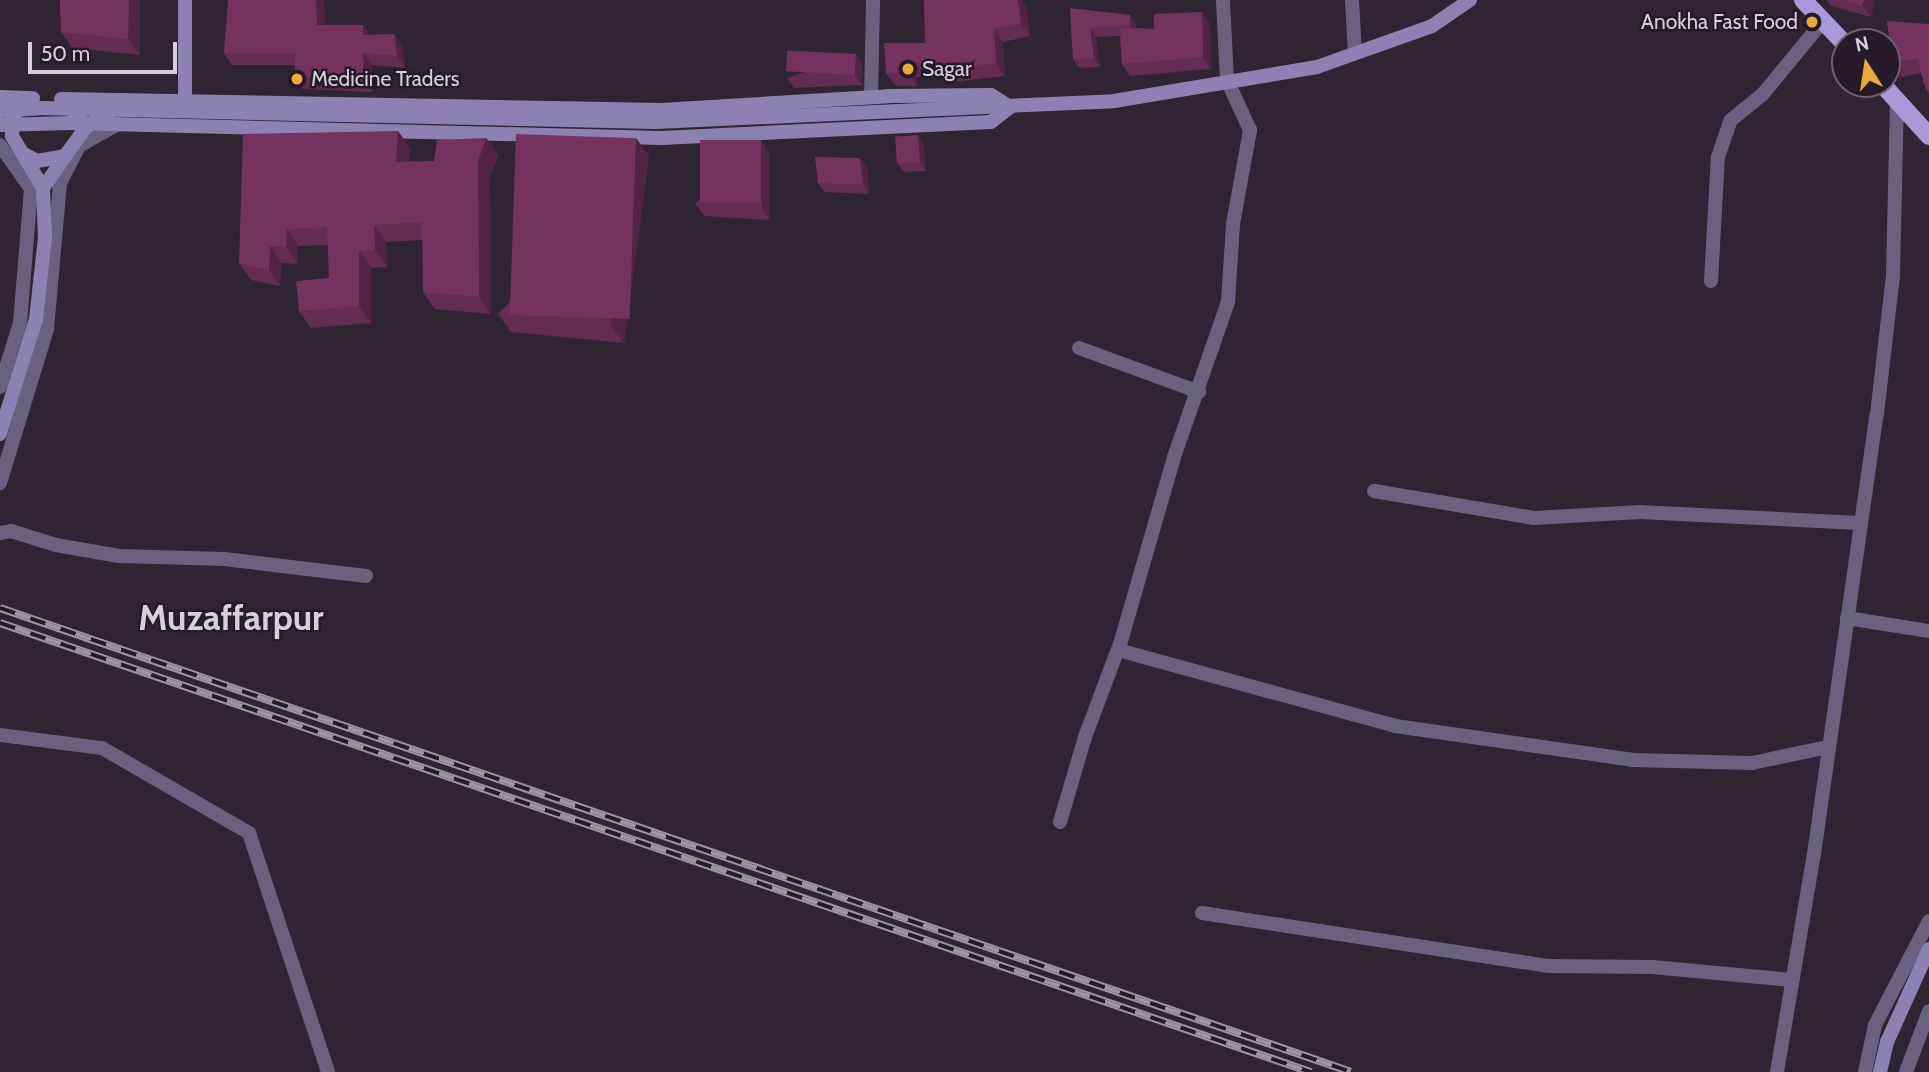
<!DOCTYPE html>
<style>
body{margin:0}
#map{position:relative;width:1929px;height:1072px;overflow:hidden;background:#2f2432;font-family:Cabin,sans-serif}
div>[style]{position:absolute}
.street>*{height:14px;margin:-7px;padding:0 7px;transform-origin:7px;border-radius:7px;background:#686280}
.secondary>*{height:14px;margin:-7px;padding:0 7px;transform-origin:7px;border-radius:7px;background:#8c82b2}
.primary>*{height:18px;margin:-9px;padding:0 9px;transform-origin:9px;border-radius:9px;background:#a89ad8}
.rail>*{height:8px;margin-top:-4px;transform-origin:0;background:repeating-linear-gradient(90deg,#251b28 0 16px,#9d959f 0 32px);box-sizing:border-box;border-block:2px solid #9d959f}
.secondary-bridge>*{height:14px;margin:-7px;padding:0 7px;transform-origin:7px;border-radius:7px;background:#8c82b2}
.wall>*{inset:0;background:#632c51}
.shaded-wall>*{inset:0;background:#502442}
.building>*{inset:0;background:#73335e;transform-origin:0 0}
.dots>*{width:19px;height:19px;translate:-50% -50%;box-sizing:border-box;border:4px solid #251b28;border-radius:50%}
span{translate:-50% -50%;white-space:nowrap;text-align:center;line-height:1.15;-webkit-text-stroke:5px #251b28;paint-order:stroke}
.poi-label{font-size:21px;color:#d7d0d9}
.right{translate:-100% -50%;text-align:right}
.left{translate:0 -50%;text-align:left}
.town-label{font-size:35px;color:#d7d0d9;font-weight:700}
.north{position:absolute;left:1831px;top:28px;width:70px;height:70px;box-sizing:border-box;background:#251b28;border:2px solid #6c636f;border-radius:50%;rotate:348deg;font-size:19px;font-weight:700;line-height:28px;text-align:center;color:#d7d0d9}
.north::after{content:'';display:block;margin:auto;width:24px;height:32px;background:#eaaa39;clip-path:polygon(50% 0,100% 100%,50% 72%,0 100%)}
.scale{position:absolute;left:28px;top:42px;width:149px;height:32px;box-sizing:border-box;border:4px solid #d7d0d9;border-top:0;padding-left:9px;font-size:21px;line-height:24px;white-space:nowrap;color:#d7d0d9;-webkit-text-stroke:5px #251b28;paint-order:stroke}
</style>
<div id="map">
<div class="street">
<i style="left:1352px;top:0;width:53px;rotate:86.8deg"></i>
<i style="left:871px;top:97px;width:97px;rotate:-88.8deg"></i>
<i style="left:0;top:145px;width:54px;rotate:54.8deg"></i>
<i style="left:31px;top:189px;width:134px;rotate:94.7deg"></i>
<i style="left:20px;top:323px;width:67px;rotate:107.4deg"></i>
<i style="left:1711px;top:281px;width:124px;rotate:-86.8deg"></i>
<i style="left:1718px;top:157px;width:39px;rotate:-71deg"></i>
<i style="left:1731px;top:120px;width:41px;rotate:-39.1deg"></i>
<i style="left:1763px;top:94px;width:94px;rotate:-50.6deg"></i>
<i style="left:1079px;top:348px;width:128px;rotate:20.1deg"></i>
<i style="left:0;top:483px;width:161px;rotate:-73deg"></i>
<i style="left:47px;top:329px;width:147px;rotate:-84.9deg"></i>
<i style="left:60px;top:183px;width:42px;rotate:-62.8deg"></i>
<i style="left:79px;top:146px;width:45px;rotate:-29.4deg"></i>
<i style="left:1374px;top:491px;width:162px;rotate:9.6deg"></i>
<i style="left:1534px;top:518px;width:106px;rotate:-3.2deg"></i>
<i style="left:1640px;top:512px;width:219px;rotate:2.9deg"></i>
<i style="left:0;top:533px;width:11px;rotate:-10deg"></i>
<i style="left:11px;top:531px;width:47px;rotate:17.3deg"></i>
<i style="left:56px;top:545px;width:64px;rotate:9.9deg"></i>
<i style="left:119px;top:556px;width:105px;rotate:1.6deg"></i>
<i style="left:224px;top:559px;width:143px;rotate:6.8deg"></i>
<i style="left:1847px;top:618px;width:83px;rotate:9deg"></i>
<i style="left:1118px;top:650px;width:287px;rotate:15.3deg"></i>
<i style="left:1395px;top:726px;width:241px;rotate:8.1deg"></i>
<i style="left:1634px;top:760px;width:118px;rotate:1.5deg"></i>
<i style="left:1752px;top:763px;width:78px;rotate:-11.9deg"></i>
<i style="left:0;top:735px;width:103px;rotate:7.3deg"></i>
<i style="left:102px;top:748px;width:170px;rotate:30deg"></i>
<i style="left:249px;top:833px;width:252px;rotate:71.7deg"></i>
<i style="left:1060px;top:822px;width:89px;rotate:-73.6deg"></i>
<i style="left:1085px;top:737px;width:103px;rotate:-69.4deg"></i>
<i style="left:1121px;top:641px;width:191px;rotate:-73.9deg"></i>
<i style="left:1174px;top:457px;width:164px;rotate:-70.8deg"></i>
<i style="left:1228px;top:302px;width:78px;rotate:-86.3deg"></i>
<i style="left:1233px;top:224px;width:96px;rotate:-79.7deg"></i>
<i style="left:1250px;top:130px;width:55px;rotate:-114.7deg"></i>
<i style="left:1227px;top:80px;width:80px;rotate:-92.9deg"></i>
<i style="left:1202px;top:913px;width:351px;rotate:8.7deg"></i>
<i style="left:1549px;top:966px;width:103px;rotate:0.6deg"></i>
<i style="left:1652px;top:967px;width:141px;rotate:5.3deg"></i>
<i style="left:1777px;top:1072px;width:221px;rotate:-80.4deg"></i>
<i style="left:1814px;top:854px;width:444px;rotate:-81.9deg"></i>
<i style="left:1877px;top:414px;width:139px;rotate:-83.4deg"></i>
<i style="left:1893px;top:276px;width:176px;rotate:-88.7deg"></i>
<i style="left:1865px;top:1072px;width:48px;rotate:-78deg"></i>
<i style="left:1875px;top:1025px;width:117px;rotate:-62.6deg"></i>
<i style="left:1906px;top:1072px;width:65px;rotate:-69.3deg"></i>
</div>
<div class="secondary">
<i style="left:0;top:97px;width:33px;rotate:2deg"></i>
<i style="left:61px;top:99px;width:601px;rotate:1.05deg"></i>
<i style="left:662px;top:110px;width:227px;rotate:-3.5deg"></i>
<i style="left:889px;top:96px;width:102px;rotate:-0.6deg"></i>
<i style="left:991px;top:95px;width:22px;rotate:32deg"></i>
<i style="left:185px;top:102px;width:102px;rotate:-90deg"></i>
<i style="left:0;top:111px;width:39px;rotate:-4deg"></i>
<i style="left:39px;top:108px;width:616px;rotate:1.3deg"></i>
<i style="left:655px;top:122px;width:459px;rotate:-2.6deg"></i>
<i style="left:1114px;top:101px;width:206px;rotate:-9.5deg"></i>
<i style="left:1317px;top:67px;width:122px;rotate:-19.6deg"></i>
<i style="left:1432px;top:26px;width:46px;rotate:-34.4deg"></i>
<i style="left:0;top:125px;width:70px;rotate:-1.6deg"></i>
<i style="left:70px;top:123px;width:592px;rotate:1.45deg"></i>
<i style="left:662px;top:138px;width:329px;rotate:-2.8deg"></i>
<i style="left:991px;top:122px;width:24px;rotate:-38deg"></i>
<i style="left:22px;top:153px;width:17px;rotate:28deg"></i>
<i style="left:37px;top:161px;width:28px;rotate:-10deg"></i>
<i style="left:65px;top:156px;width:36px;rotate:-54deg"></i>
<i style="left:43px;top:188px;width:39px;rotate:-55deg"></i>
<i style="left:0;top:434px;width:121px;rotate:-72.6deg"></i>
<i style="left:36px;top:319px;width:81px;rotate:-83.7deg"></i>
<i style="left:45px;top:238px;width:50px;rotate:-92.3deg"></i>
<i style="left:43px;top:188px;width:61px;rotate:-120.8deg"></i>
<i style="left:1880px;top:1072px;width:31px;rotate:-77deg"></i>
<i style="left:1887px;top:1042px;width:102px;rotate:-65.7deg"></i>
</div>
<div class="primary">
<i style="left:1803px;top:0;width:61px;rotate:46.3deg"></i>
<i style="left:1882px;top:84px;width:70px;rotate:47.9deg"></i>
</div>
<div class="rail">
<i style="left:0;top:608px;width:1428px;rotate:18.95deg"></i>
<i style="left:0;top:623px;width:1386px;rotate:18.91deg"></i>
</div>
<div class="secondary-bridge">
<i style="left:72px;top:109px;width:23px;rotate:52deg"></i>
<i style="left:86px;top:127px;width:28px;rotate:-32deg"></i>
<i style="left:12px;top:136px;width:17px;rotate:-90deg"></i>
<i style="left:12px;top:119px;width:14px;rotate:-56deg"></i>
</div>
<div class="wall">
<i style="clip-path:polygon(60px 0,140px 0,140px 55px,72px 48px,61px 32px)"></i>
<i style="clip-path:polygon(324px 0,325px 25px,363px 25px,370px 35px,394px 34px,402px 46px,405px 68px,372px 65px,372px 92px,303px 89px,295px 77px,295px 65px,232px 65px,224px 53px)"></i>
<i style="clip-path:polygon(1826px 0,1875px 0,1871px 17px,1831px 6px)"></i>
<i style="clip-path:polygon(1026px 6px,1030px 36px,1003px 42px,1005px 76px,954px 82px,949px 75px,916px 77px,917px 86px,896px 86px,886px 73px,925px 43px)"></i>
<i style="clip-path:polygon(1070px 8px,1136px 24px,1136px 28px,1154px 29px,1202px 12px,1210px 24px,1211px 69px,1130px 76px,1122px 64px,1120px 36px,1096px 37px,1100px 67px,1079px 68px,1073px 59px)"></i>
<i style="clip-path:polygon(1929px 24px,1929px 94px,1926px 89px,1921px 73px,1901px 77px,1892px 63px)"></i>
<i style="clip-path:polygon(856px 54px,862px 63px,862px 85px,794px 88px,787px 78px)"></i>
<i style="clip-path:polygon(398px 131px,410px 148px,409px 162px,434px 161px,486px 138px,498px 155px,490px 178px,491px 314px,435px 309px,423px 292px,423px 240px,386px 242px,387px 267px,371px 268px,371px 323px,311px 328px,299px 311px,329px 278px,328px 245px,298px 246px,298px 264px,282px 263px,280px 286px,251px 280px,239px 263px)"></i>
<i style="clip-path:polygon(924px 145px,926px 171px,904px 172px,897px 163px)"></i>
<i style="clip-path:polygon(770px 154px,770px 220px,704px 216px,695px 203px)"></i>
<i style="clip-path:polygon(649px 156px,624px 343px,511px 332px,498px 314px)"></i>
<i style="clip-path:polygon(867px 167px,869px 194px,824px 192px,818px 183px)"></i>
</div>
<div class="shaded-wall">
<i style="clip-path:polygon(129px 0,140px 0,140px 55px,128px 39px)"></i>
<i style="clip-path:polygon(316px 0,324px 0,326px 37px,317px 25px)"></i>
<i style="clip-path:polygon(1018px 0,1022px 0,1026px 6px,1030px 36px,1021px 23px)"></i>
<i style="clip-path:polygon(1864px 0,1875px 0,1871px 17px,1862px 5px)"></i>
<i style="clip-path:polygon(1202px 12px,1210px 24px,1211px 69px,1203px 57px)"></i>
<i style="clip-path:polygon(1130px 15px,1136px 24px,1136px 34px,1130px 25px)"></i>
<i style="clip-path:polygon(363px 25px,371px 37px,363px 35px)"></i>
<i style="clip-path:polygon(1090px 28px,1096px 37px,1100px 67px,1094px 58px)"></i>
<i style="clip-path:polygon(994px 29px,1003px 42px,1005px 76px,996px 63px)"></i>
<i style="clip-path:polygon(394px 34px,402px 46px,405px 68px,397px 56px)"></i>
<i style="clip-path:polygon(363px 53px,372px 65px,372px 92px,364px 80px)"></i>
<i style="clip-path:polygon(856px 54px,862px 63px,862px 85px,855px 75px)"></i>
<i style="clip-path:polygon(907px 64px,916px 77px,917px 86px,908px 73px)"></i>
<i style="clip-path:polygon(398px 131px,410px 148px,407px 179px,396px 162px)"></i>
<i style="clip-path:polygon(918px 135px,924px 145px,926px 171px,920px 162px)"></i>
<i style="clip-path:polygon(486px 138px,498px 155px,490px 178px,491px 314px,479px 297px,478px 161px)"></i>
<i style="clip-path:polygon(636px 138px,649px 156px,624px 343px,611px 326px)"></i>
<i style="clip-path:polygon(761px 140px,770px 154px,770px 220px,761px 206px)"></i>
<i style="clip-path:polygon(860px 158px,867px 167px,869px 194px,863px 185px)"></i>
<i style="clip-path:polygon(374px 225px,386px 242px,387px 267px,375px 250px)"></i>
<i style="clip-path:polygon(287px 229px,298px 246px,298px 264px,286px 247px)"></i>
<i style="clip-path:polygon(270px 246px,282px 263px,280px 286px,269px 270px)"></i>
<i style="clip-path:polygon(359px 251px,371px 268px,371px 323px,359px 306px)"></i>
</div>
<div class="building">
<i style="clip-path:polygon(60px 0,129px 0,128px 39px,61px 32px)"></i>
<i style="clip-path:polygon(228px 0,316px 0,317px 25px,363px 25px,363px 35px,394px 34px,397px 56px,363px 53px,364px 80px,295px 77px,295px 53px,224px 53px)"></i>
<i style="clip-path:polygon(924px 0,1018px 0,1021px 23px,994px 29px,996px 63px,945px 69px,944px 62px,907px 64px,908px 73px,886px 73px,884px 43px,925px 43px)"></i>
<i style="clip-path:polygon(1843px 0,1864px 0,1862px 5px)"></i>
<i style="clip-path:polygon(1070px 8px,1130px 15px,1130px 25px,1090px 28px,1094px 58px,1073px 59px)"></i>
<i style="clip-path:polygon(1202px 12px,1203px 57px,1122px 64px,1120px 28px,1154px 29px,1154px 14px)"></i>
<i style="clip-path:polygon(1887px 21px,1929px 24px,1929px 89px,1926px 89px,1917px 58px,1892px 63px)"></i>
<i style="left:856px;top:54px;width:21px;height:69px;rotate:93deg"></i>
<i style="clip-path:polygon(398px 131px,396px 162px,434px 161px,437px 140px,486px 138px,478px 161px,479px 297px,423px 292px,422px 222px,374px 225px,375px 250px,359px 251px,359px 306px,299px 311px,296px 281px,329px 278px,327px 227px,287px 229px,286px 247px,270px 246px,269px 270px,239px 263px,243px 134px)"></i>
<i style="left:516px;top:134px;width:120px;height:181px;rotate:2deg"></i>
<i style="left:918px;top:135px;width:27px;height:23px;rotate:86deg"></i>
<i style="left:700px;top:140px;width:61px;height:63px"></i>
<i style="clip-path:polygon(815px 157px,860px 158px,863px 185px,818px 183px)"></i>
</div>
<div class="dots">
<i style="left:1812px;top:22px;background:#eaaa39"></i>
<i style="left:908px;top:69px;background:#eaaa39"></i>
<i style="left:297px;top:79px;background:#eaaa39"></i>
</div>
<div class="poi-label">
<span class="right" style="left:1798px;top:22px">Anokha Fast Food</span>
<span class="left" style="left:922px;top:69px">Sagar</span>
<span class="left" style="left:311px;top:79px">Medicine Traders</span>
</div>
<div class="town-label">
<span style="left:231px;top:618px">Muzaffarpur</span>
</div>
<div class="north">N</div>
<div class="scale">50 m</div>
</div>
